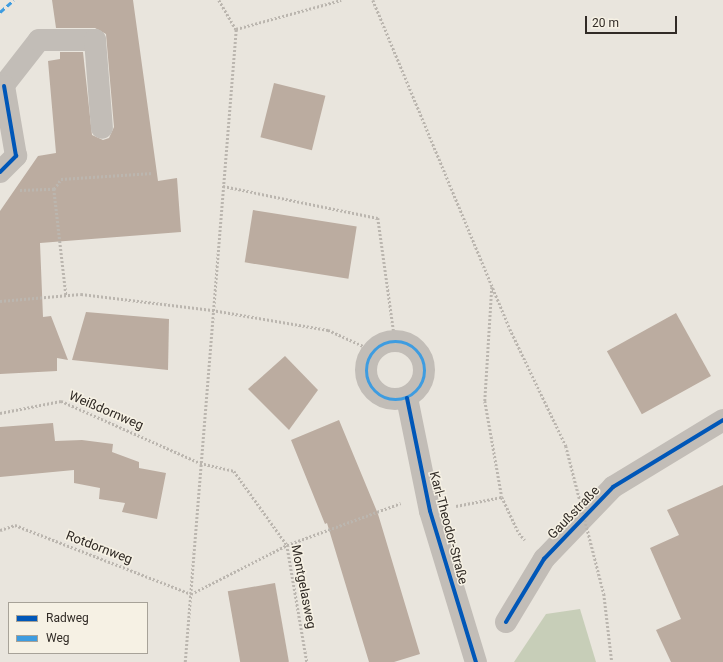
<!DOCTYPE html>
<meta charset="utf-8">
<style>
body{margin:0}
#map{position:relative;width:723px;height:662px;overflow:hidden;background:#e9e5dd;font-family:Roboto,sans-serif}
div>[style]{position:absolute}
.green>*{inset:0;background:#c7ceb8}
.building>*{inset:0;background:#bbaca0;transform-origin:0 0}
.path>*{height:2.5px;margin-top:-1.25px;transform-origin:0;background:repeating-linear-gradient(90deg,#bbb6af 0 2px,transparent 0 4px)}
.minor>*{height:22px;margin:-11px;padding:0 11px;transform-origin:11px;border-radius:11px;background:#c2bdb7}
.minor>.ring{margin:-11px;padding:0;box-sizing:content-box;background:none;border:22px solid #c2bdb7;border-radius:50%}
.path-bridge>*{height:2.5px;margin-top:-1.25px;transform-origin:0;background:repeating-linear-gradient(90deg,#bbb6af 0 2px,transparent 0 4px)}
.quiet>*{height:3px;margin-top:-1.5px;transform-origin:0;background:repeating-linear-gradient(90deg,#3e9ce0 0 6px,transparent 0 9px)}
.quiet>.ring{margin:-1.5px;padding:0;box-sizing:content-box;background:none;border:3px solid #3e9ce0;border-radius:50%}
.cycleway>*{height:4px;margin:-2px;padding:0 2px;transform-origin:2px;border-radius:2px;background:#0057b8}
span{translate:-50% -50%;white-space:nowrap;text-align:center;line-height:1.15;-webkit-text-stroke:3px #f6f1e4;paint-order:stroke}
.street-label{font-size:13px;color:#312b26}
.legend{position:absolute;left:8px;top:602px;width:140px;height:52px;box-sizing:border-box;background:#f6f1e4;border:1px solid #a7a298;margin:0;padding:5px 7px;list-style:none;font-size:12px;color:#312b26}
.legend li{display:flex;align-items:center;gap:8px;height:20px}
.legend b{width:20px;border:1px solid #a7a298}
.scale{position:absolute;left:585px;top:16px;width:92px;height:18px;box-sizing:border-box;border:2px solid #312b26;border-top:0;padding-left:5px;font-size:12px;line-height:14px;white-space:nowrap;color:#312b26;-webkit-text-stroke:3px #f6f1e4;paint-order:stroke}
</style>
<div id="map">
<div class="green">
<i style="clip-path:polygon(580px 609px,596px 662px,514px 662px,546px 614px)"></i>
</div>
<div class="building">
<i style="clip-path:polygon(52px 0,133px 0,158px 181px,177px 178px,181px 232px,40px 243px,43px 317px,51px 316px,68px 360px,57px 358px,57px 371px,0 374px,0 211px,38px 156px,56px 153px,48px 61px,60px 59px,60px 52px,83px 52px,92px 135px,103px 140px,109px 138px,114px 127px,106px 34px,95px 28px,56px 28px)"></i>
<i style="left:274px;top:83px;width:53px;height:56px;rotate:14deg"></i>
<i style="left:253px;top:210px;width:105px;height:53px;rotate:9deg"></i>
<i style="clip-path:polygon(86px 312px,169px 319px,168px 370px,72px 360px)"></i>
<i style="left:676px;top:313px;width:72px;height:79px;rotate:61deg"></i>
<i style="clip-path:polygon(285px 356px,318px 390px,289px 430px,248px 389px)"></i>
<i style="clip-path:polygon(339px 420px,378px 514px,420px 654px,394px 662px,369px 662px,327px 523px,325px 524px,291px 440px)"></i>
<i style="clip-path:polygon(53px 423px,55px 441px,82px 440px,113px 444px,112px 452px,139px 462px,139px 468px,166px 473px,157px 519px,122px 512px,125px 503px,99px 499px,100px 488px,74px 483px,74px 470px,0 477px,0 427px)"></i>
<i style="clip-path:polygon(723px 485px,723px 662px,671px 662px,656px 630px,681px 619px,650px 548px,679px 535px,667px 510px)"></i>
<i style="left:275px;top:583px;width:80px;height:48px;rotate:80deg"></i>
</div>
<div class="path">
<i style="left:219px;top:0;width:34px;rotate:60deg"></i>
<i style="left:236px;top:29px;width:109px;rotate:-15.4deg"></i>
<i style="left:373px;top:0;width:356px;rotate:67.4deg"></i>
<i style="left:510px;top:329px;width:130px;rotate:64.4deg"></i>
<i style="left:223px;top:186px;width:158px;rotate:11.7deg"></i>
<i style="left:378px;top:218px;width:123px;rotate:82.1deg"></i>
<i style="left:54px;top:189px;width:107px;rotate:83.5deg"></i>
<i style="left:20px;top:190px;width:34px;rotate:-2deg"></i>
<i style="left:54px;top:189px;width:12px;rotate:-55deg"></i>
<i style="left:61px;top:179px;width:92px;rotate:-3.7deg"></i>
<i style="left:492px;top:287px;width:114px;rotate:93.5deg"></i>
<i style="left:485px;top:401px;width:97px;rotate:80deg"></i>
<i style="left:502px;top:497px;width:40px;rotate:65deg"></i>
<i style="left:519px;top:533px;width:9px;rotate:49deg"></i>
<i style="left:0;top:301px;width:81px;rotate:-4.9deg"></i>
<i style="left:81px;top:294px;width:132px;rotate:7deg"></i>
<i style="left:212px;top:310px;width:118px;rotate:9.8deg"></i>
<i style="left:328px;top:330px;width:48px;rotate:24.4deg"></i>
<i style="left:0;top:413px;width:62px;rotate:-11.1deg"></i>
<i style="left:61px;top:401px;width:152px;rotate:24deg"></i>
<i style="left:200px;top:463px;width:35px;rotate:13deg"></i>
<i style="left:234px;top:471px;width:91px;rotate:54.4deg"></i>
<i style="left:287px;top:545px;width:119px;rotate:80.3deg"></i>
<i style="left:456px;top:506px;width:47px;rotate:-11.1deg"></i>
<i style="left:0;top:530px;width:16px;rotate:-18deg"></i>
<i style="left:15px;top:525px;width:189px;rotate:21.4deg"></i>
<i style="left:191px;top:594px;width:108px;rotate:-27deg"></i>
<i style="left:287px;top:545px;width:121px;rotate:-20.2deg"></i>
<i style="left:604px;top:594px;width:68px;rotate:83.3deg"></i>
<i style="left:185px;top:662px;width:635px;rotate:-85.39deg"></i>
</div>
<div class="minor">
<i style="left:0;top:90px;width:63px;rotate:-52deg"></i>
<i style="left:39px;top:40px;width:56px"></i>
<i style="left:95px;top:40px;width:88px;rotate:85.5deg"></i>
<i style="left:0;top:172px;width:23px;rotate:-45deg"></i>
<i style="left:16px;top:156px;width:71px;rotate:-99.7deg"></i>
<i class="ring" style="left:366px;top:341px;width:36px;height:36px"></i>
<i style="left:407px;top:398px;width:115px;rotate:78.5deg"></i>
<i style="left:430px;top:511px;width:158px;rotate:73.1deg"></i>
<i style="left:506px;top:622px;width:74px;rotate:-58.9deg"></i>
<i style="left:544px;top:559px;width:100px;rotate:-46.2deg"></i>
<i style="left:613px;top:487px;width:129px;rotate:-31.3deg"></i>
</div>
<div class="path-bridge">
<i style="left:566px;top:446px;width:153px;rotate:75.6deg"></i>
</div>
<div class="quiet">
<i style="left:0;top:12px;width:18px;rotate:-41deg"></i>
<i class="ring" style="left:366px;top:341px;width:55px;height:55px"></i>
</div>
<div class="cycleway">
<i style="left:0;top:172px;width:23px;rotate:-45deg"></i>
<i style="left:16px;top:156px;width:71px;rotate:-99.7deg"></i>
<i style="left:407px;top:398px;width:115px;rotate:78.5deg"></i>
<i style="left:430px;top:511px;width:158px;rotate:73.1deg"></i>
<i style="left:506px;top:622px;width:74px;rotate:-58.9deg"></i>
<i style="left:544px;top:559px;width:100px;rotate:-46.2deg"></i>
<i style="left:613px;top:487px;width:129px;rotate:-31.3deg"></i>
</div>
<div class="street-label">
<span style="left:106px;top:411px;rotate:23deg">Weißdornweg</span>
<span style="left:574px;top:513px;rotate:-46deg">Gaußstraße</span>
<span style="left:448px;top:528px;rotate:75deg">Karl-Theodor-Straße</span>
<span style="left:99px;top:548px;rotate:21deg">Rotdornweg</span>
<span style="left:303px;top:587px;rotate:79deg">Montgelasweg</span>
</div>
<ul class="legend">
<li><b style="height:5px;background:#0057b8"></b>Radweg</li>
<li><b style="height:5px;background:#3e9ce0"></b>Weg</li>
</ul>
<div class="scale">20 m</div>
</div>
